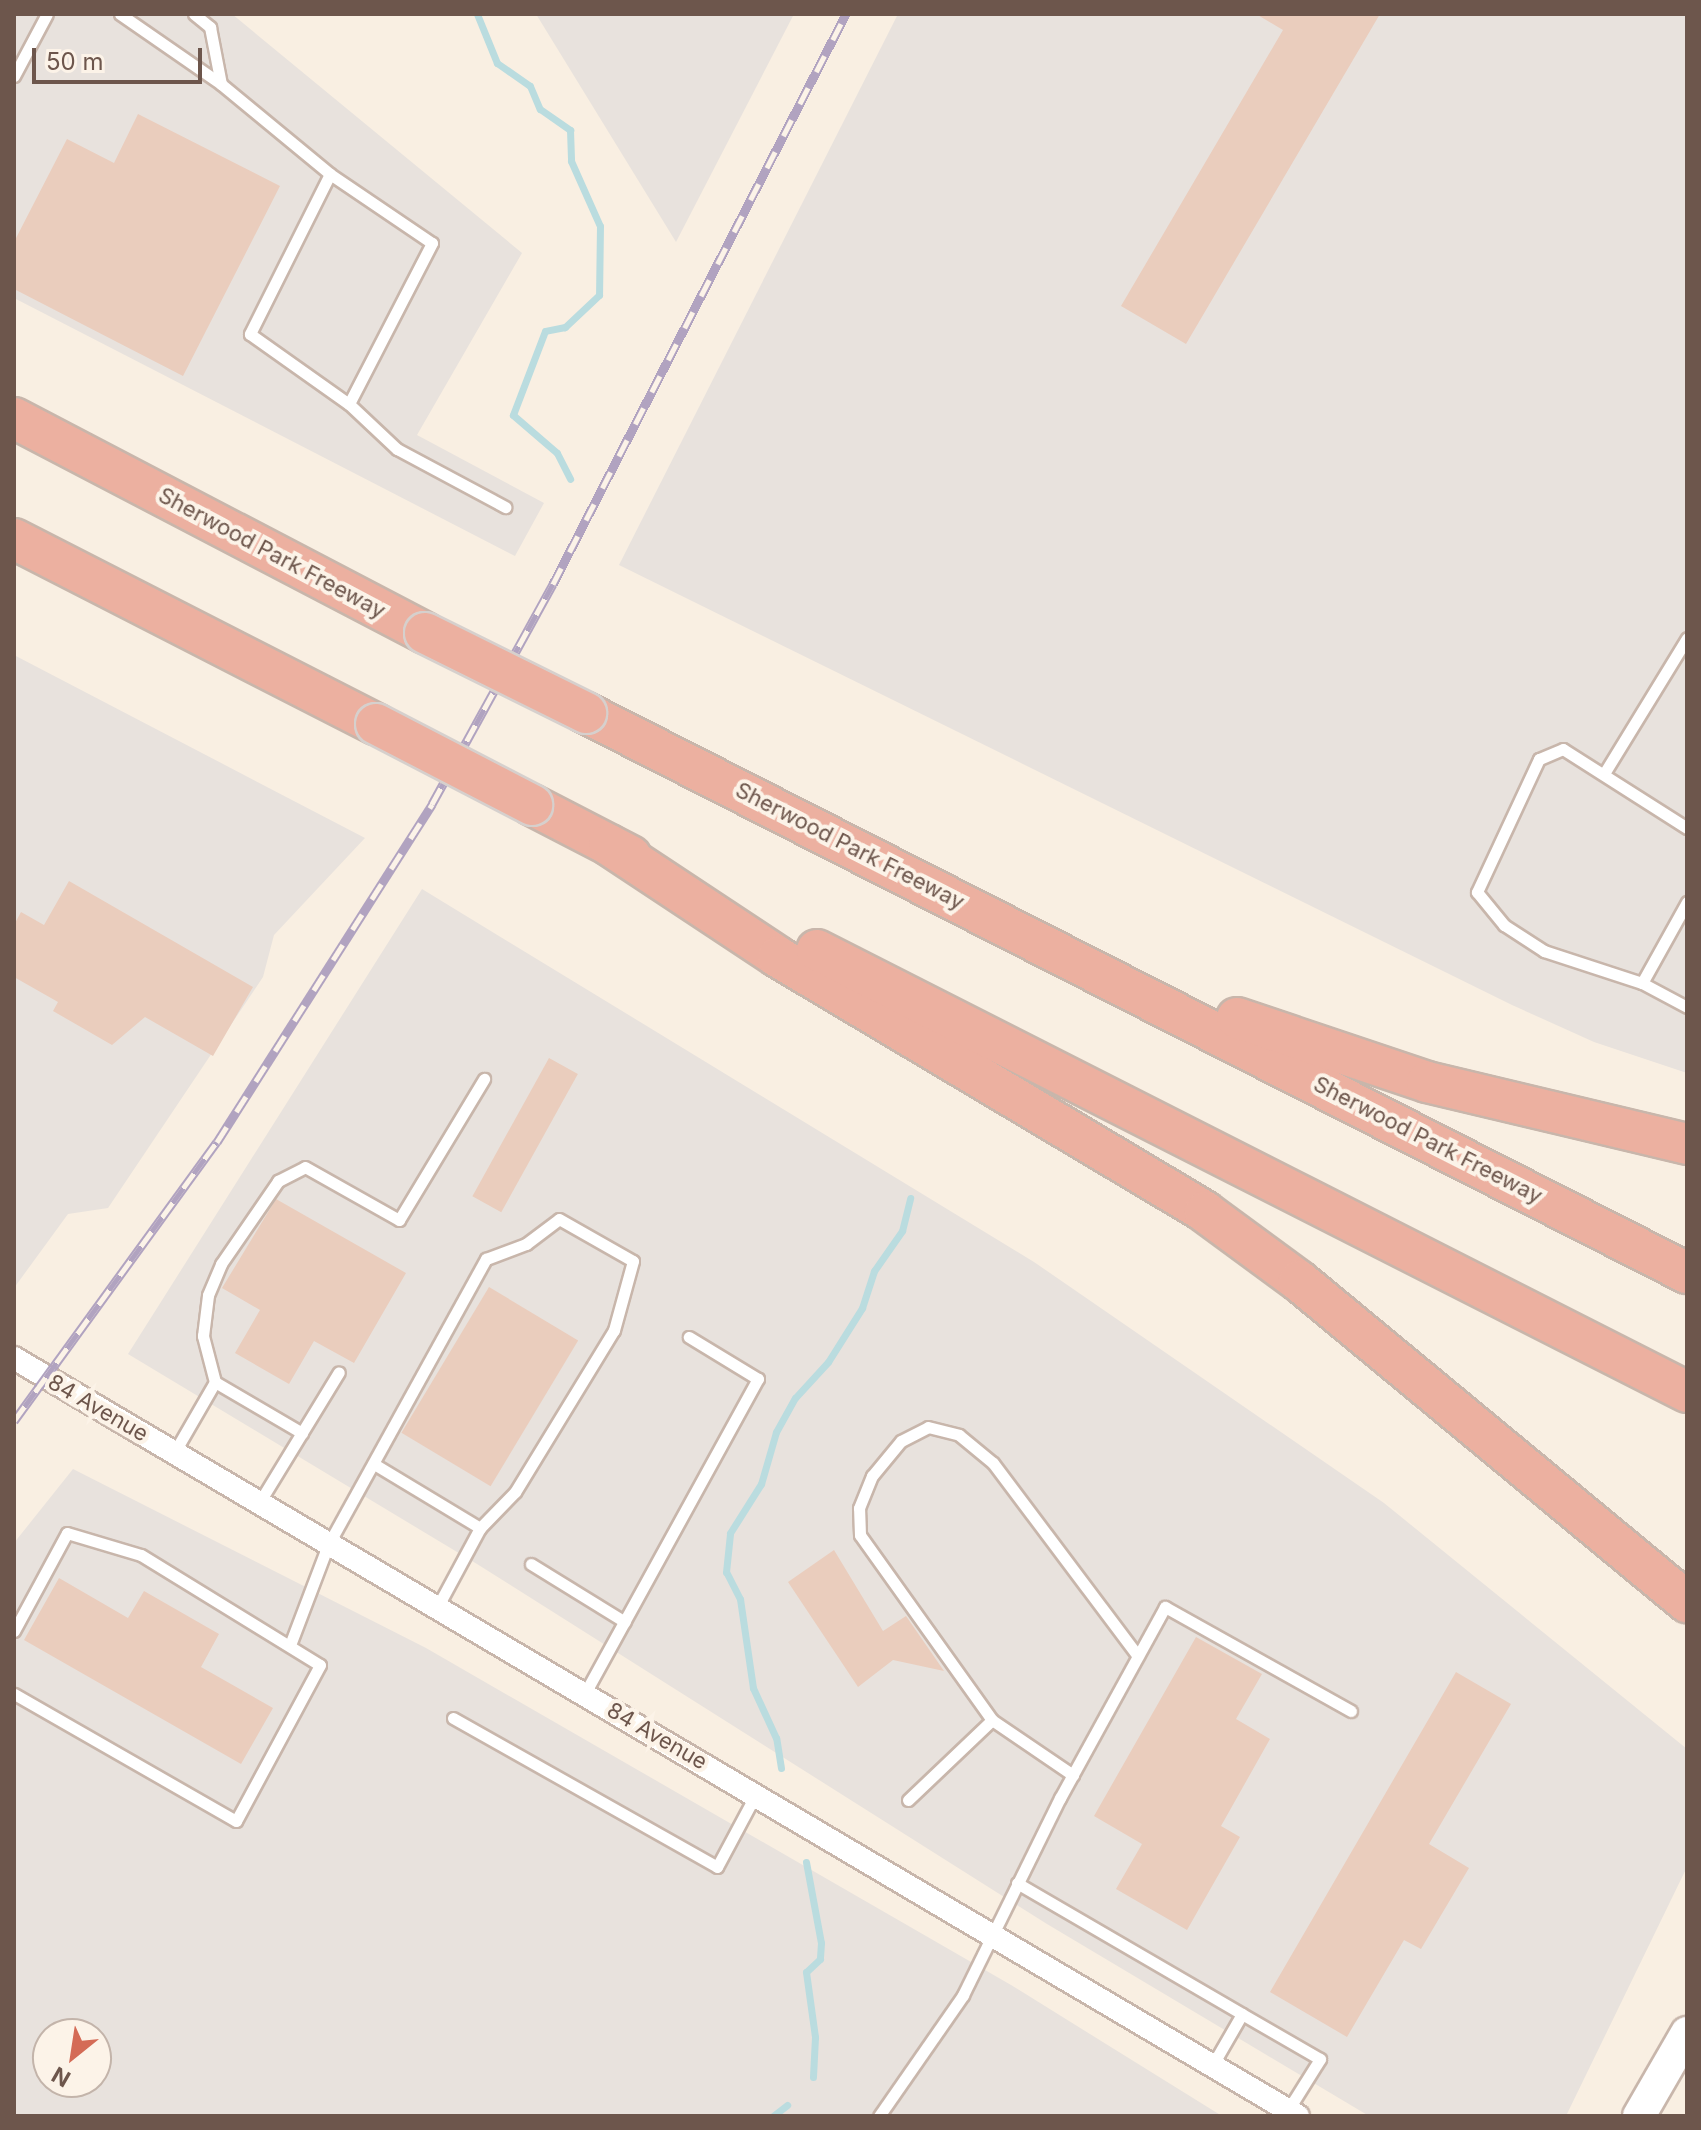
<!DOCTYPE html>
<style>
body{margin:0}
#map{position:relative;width:1701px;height:2130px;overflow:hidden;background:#f9efe2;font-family:Inter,sans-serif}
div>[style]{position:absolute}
.industrial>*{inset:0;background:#e8e2dd}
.stream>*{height:7px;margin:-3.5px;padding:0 3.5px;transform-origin:3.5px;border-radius:3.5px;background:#badcdf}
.building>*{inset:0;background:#eacdbd;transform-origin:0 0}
.roads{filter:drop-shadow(2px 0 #c8b6ab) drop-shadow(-2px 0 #c8b6ab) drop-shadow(0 2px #c8b6ab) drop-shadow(0 -2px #c8b6ab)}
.lane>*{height:11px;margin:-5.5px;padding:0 5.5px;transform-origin:5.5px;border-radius:5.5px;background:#fff}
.street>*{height:22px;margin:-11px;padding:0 11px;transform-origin:11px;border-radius:11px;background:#fff}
.secondary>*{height:32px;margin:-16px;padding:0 16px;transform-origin:16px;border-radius:16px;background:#fff}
.highway>*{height:40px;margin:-20px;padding:0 20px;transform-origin:20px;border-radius:20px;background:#ecb0a0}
.rail>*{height:9px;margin-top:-4.5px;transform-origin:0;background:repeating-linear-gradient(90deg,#fcf3e8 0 18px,#b1a3c0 0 36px);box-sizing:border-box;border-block:2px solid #b1a3c0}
.bridges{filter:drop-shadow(2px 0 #d6d0cd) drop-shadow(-2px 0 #d6d0cd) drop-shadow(0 2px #d6d0cd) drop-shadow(0 -2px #d6d0cd)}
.highway-bridge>*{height:40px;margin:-20px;padding:0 20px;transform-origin:20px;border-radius:20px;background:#ecb0a0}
span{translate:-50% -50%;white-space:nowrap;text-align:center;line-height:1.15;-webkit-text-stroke:8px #fcf3e8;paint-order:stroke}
.street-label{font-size:22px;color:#6d564c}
.frame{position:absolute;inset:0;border:16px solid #6d564c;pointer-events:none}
.north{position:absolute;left:32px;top:2018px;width:80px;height:80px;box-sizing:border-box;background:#fcf3e8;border:2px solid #c3b4aa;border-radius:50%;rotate:210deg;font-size:22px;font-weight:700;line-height:32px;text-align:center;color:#6d564c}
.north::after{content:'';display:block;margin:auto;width:28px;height:36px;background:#d46b56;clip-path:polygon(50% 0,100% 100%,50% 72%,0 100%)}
.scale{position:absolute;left:32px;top:48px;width:170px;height:36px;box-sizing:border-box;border:4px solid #6d564c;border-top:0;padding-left:10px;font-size:24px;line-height:28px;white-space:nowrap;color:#6d564c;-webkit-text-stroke:6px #fcf3e8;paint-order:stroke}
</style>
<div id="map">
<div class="industrial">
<i style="clip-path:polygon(14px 14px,232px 14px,522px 253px,417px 435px,544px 503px,515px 556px,14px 298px)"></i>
<i style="clip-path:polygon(536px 14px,794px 14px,676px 242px)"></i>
<i style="clip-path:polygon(898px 14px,1687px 14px,1687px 1073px,1594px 1042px,1512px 1005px,619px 565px)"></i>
<i style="clip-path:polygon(14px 655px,365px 838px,274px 935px,263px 977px,108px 1208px,68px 1214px,14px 1288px)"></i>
<i style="clip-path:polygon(422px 889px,1034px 1262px,1384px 1503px,1687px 1749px,1687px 1867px,1566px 2116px,1369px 2116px,1047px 1924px,477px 1564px,128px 1354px)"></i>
<i style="clip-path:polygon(evenodd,73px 1469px,426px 1648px,1011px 1985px,1222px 2116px,14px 2116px,14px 1543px,73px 1469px,48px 2034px,96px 2034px,96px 2082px,48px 2082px,48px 2034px)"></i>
</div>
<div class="stream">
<i style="left:477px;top:14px;width:53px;rotate:67.8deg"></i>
<i style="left:497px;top:63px;width:40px;rotate:34.9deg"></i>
<i style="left:530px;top:86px;width:25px;rotate:67deg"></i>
<i style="left:540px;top:109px;width:37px;rotate:35deg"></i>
<i style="left:570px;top:130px;width:31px;rotate:88deg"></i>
<i style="left:571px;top:161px;width:71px;rotate:66deg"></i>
<i style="left:600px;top:226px;width:69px;rotate:90.8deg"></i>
<i style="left:599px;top:295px;width:47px;rotate:136.7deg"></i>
<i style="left:565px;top:327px;width:20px;rotate:169deg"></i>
<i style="left:545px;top:331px;width:90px;rotate:110.9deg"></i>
<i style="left:513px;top:415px;width:58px;rotate:40.8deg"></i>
<i style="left:557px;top:453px;width:29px;rotate:63deg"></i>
<i style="left:781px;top:1768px;width:30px;rotate:-99deg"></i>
<i style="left:776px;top:1738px;width:55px;rotate:-114.7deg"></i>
<i style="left:753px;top:1688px;width:90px;rotate:-98.3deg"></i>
<i style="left:740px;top:1599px;width:30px;rotate:-117deg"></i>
<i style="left:726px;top:1572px;width:39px;rotate:-84deg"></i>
<i style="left:730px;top:1533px;width:58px;rotate:-57.7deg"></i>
<i style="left:761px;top:1484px;width:54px;rotate:-73.9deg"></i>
<i style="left:776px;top:1432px;width:39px;rotate:-61deg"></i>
<i style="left:795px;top:1398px;width:49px;rotate:-47.5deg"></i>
<i style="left:828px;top:1362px;width:64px;rotate:-57.8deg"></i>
<i style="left:862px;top:1308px;width:39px;rotate:-72deg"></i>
<i style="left:874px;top:1271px;width:49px;rotate:-55deg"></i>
<i style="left:902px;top:1231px;width:34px;rotate:-76deg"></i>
<i style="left:806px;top:1862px;width:82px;rotate:79.5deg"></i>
<i style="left:821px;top:1943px;width:16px;rotate:94deg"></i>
<i style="left:820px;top:1959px;width:19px;rotate:137deg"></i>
<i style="left:806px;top:1972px;width:66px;rotate:82.1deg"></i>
<i style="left:815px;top:2037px;width:40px;rotate:92.9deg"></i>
<i style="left:773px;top:2116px;width:18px;rotate:-38deg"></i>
</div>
<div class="building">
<i style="clip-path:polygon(1256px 14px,1380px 14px,1186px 344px,1121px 306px,1283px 30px)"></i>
<i style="clip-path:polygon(138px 114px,280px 186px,183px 376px,14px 289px,14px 242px,67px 139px,114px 163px)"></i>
<i style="clip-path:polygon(69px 881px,253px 987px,213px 1056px,145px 1017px,112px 1045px,53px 1011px,58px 1002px,14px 977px,14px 925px,21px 912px,44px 925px)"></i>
<i style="left:549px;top:1058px;width:33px;height:158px;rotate:29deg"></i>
<i style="clip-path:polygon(276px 1199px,406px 1273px,354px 1363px,314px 1341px,289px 1384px,235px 1353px,260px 1310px,222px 1288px)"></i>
<i style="left:489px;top:1287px;width:104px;height:170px;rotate:31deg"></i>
<i style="clip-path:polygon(834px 1550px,883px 1631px,906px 1616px,944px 1671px,893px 1660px,858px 1687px,788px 1582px)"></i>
<i style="clip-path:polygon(59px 1578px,128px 1618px,144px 1591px,219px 1634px,201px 1667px,273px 1708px,241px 1764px,24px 1640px)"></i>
<i style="clip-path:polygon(1196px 1637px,1262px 1674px,1236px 1719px,1270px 1739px,1221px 1826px,1240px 1837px,1187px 1930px,1116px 1889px,1142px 1844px,1094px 1816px)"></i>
<i style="clip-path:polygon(1456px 1672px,1511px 1704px,1429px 1844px,1469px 1868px,1421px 1949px,1404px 1940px,1347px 2037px,1270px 1992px)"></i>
</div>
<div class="roads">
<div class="lane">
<i style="left:120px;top:14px;width:123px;rotate:34.7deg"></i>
<i style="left:221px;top:84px;width:141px;rotate:39.5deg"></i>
<i style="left:330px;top:174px;width:123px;rotate:34.1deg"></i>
<i style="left:432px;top:243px;width:181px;rotate:117.3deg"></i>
<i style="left:194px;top:14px;width:21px;rotate:39deg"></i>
<i style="left:210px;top:27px;width:58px;rotate:79.1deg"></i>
<i style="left:14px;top:76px;width:70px;rotate:-62deg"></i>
<i style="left:330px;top:174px;width:179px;rotate:116.6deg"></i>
<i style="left:250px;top:334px;width:121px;rotate:35.3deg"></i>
<i style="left:349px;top:404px;width:66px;rotate:43.2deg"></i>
<i style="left:397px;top:449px;width:123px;rotate:28.2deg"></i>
<i style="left:1605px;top:772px;width:157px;rotate:-58.5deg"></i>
<i style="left:1687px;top:828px;width:147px;rotate:-147.5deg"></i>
<i style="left:1563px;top:749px;width:26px;rotate:157deg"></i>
<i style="left:1539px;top:759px;width:147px;rotate:115deg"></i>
<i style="left:1477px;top:892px;width:43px;rotate:50.7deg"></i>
<i style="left:1504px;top:925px;width:48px;rotate:33deg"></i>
<i style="left:1544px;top:951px;width:103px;rotate:18.1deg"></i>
<i style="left:1642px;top:983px;width:51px;rotate:28.1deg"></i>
<i style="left:1642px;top:983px;width:93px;rotate:-60.9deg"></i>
<i style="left:215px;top:1382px;width:48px;rotate:-104.6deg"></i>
<i style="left:203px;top:1336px;width:41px;rotate:-83deg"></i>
<i style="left:208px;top:1295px;width:34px;rotate:-67deg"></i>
<i style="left:221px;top:1264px;width:101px;rotate:-55.5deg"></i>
<i style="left:278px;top:1181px;width:30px;rotate:-27deg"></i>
<i style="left:305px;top:1167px;width:108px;rotate:29.4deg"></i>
<i style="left:399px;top:1220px;width:165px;rotate:-58.9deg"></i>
<i style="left:174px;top:1453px;width:82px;rotate:-60deg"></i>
<i style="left:215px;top:1382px;width:101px;rotate:30.4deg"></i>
<i style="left:374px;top:1464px;width:124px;rotate:31.1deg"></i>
<i style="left:259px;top:1503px;width:153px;rotate:-58.6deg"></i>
<i style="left:531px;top:1564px;width:110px;rotate:31.7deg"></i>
<i style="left:14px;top:1631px;width:111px;rotate:-61.6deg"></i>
<i style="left:67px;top:1533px;width:77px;rotate:16.6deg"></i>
<i style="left:141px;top:1555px;width:210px;rotate:31.6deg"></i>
<i style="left:320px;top:1665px;width:177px;rotate:118.3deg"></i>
<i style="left:236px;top:1821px;width:256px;rotate:-150.2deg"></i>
<i style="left:290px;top:1645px;width:107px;rotate:-69.2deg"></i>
<i style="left:328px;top:1545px;width:327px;rotate:-61.1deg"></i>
<i style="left:486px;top:1259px;width:43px;rotate:-20.6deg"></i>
<i style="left:526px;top:1244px;width:41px;rotate:-37.1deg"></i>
<i style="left:559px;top:1219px;width:85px;rotate:29.6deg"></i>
<i style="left:633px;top:1261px;width:72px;rotate:105.4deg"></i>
<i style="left:614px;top:1330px;width:190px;rotate:121.4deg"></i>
<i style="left:515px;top:1492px;width:50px;rotate:134.2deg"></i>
<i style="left:480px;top:1528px;width:91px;rotate:118.3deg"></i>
<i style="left:584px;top:1695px;width:361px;rotate:-61.2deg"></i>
<i style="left:758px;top:1379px;width:81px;rotate:-148.7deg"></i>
<i style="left:453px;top:1718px;width:303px;rotate:29.4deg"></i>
<i style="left:717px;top:1867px;width:83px;rotate:-61.9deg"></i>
<i style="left:992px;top:1720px;width:98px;rotate:34.2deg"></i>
<i style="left:908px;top:1800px;width:116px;rotate:-43.6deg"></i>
<i style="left:992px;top:1720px;width:227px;rotate:-125.5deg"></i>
<i style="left:860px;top:1535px;width:27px;rotate:-92deg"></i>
<i style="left:859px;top:1508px;width:35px;rotate:-68deg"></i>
<i style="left:872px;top:1476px;width:45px;rotate:-50.4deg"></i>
<i style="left:901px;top:1441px;width:30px;rotate:-27deg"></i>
<i style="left:928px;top:1427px;width:32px;rotate:14deg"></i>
<i style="left:959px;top:1435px;width:44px;rotate:39.5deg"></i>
<i style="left:993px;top:1463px;width:241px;rotate:53.1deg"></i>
<i style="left:1017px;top:1883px;width:260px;rotate:30.2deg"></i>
<i style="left:1242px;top:2014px;width:60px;rotate:120deg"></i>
<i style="left:1242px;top:2014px;width:90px;rotate:30deg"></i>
<i style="left:1320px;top:2059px;width:60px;rotate:122.1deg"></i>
<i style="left:879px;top:2116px;width:147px;rotate:-55.2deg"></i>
<i style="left:963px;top:1995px;width:220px;rotate:-63.8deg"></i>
<i style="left:1060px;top:1798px;width:218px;rotate:-61.2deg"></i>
<i style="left:1165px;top:1607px;width:213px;rotate:29.2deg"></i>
</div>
<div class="street">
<i style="left:14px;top:1358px;width:1491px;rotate:30.56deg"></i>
</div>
<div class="secondary">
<i style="left:1639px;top:2116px;width:96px;rotate:-60deg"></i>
</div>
<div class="highway">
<i style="left:14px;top:418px;width:464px;rotate:27.6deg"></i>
<i style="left:14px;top:539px;width:407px;rotate:27.1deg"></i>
<i style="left:586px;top:713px;width:1235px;rotate:26.96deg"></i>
<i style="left:532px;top:805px;width:111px;rotate:27.3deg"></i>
<i style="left:609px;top:845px;width:203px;rotate:33.5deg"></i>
<i style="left:778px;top:957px;width:497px;rotate:30.8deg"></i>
<i style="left:1205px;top:1212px;width:117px;rotate:36.3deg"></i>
<i style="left:1299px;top:1281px;width:504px;rotate:39.6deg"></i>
<i style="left:817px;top:950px;width:976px;rotate:26.93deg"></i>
<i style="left:1237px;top:1018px;width:200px;rotate:18.6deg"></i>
<i style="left:1427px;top:1082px;width:267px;rotate:13.4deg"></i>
</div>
</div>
<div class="rail">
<i style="left:14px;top:1421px;width:345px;rotate:-54deg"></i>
<i style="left:217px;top:1142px;width:401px;rotate:-57.5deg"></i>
<i style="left:432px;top:804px;width:251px;rotate:-61.2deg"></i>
<i style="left:553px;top:584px;width:641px;rotate:-62.8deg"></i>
</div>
<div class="bridges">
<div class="highway-bridge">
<i style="left:425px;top:633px;width:180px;rotate:26.4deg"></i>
<i style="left:376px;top:724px;width:176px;rotate:27.4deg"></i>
</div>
</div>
<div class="street-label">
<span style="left:272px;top:553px;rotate:28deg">Sherwood Park Freeway</span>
<span style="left:850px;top:846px;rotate:27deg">Sherwood Park Freeway</span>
<span style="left:1428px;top:1140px;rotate:27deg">Sherwood Park Freeway</span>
<span style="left:98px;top:1408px;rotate:30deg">84 Avenue</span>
<span style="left:657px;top:1736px;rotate:30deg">84 Avenue</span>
</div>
<div class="frame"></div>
<div class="north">N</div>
<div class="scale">50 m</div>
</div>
